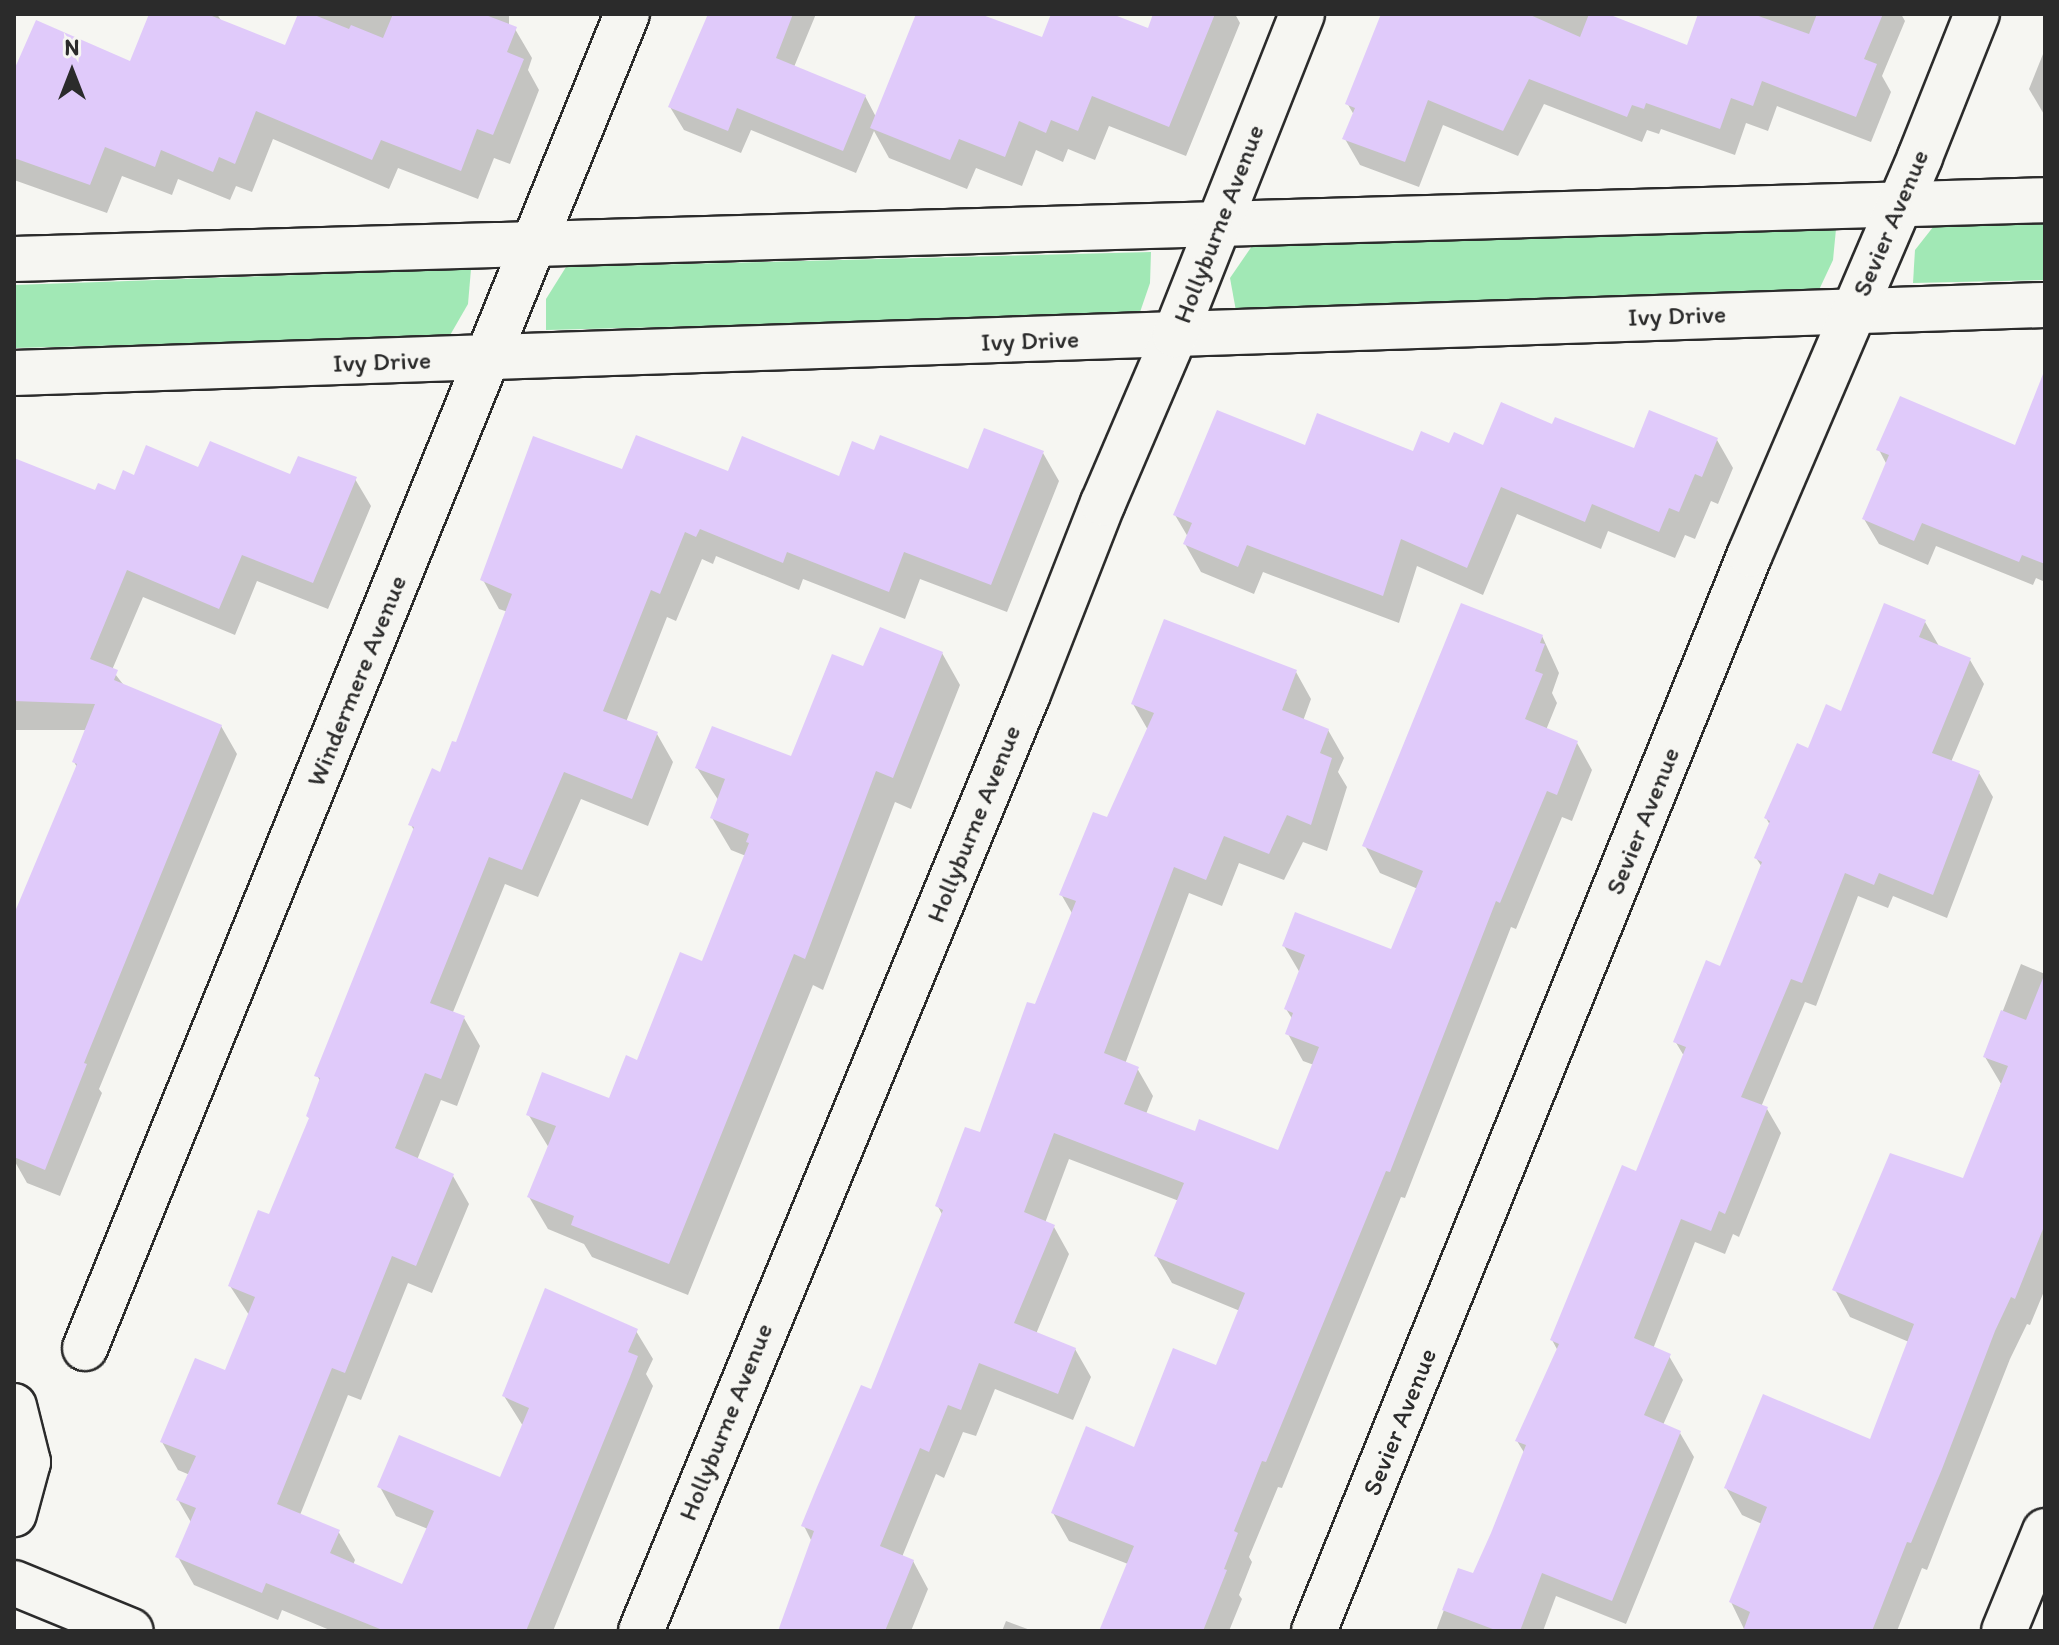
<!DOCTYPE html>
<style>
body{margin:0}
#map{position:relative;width:2059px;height:1645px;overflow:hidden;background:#f6f6f2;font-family:Itim,sans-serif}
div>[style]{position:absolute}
.green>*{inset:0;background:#a1e8b5}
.shadow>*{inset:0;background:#0003}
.building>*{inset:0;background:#e0cafa}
.roads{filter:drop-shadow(2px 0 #2b2b2b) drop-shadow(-2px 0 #2b2b2b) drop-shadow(0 2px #2b2b2b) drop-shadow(0 -2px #2b2b2b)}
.minor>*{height:44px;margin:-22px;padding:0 22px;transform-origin:22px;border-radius:22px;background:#f6f6f2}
span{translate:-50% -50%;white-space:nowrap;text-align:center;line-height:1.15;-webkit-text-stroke:6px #f6f6f2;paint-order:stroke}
.street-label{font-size:26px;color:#2b2b2b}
.frame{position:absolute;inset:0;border:16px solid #2b2b2b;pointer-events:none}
.north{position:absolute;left:32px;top:32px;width:80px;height:80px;-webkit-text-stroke:6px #f6f6f2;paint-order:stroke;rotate:0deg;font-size:22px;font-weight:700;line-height:32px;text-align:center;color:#2b2b2b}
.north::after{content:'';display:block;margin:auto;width:28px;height:36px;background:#2b2b2b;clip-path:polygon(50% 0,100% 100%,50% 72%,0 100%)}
</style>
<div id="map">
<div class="green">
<i style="clip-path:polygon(2045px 218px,2045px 280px,1913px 283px,1915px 250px,1937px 222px)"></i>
<i style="clip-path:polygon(1836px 229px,1833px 260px,1818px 292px,1236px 311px,1230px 278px,1252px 246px)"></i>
<i style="clip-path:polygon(1151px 252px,1150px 283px,1139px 315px,546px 330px,546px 299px,566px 267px)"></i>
<i style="clip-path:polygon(471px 269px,468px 304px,449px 337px,14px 348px,14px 285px)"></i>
</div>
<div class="shadow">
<i style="clip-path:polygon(152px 14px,217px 14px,222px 22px,286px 47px,300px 14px,509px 14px,509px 26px,515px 29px,532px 58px,528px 70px,539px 90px,510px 164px,494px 158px,478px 199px,398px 168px,389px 189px,273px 139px,252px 192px,236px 186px,230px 200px,178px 179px,172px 195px,122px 176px,107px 213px,14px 180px,14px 66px,131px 63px)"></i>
<i style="clip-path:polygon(710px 14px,816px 14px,794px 67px,865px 96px,876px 117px,918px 14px,978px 14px,1043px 39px,1053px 14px,1107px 14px,1149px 31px,1155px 14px,1235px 14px,1240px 23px,1186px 156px,1109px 126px,1095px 160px,1068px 149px,1063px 162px,1036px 150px,1022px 186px,976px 168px,967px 189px,889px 158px,874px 131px,856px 173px,751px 130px,741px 153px,684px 130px,670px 107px)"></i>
<i style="clip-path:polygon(1383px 14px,1602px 14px,1688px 48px,1702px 14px,1901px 14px,1905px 21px,1882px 76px,1891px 92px,1871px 142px,1777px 106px,1768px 131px,1746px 123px,1735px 155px,1661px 129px,1659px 134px,1647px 130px,1642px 142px,1544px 104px,1518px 156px,1443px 125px,1419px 187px,1360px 165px,1345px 139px,1354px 115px,1347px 103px)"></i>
<i style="clip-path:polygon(2045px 49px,2045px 116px,2029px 89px)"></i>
<i style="clip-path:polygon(2045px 413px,2045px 582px,2036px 578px,2033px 585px,1936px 546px,1928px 565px,1879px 544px,1864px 519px,1887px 465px,1879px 450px,2016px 447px,2035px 437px)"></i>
<i style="clip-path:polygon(1553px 426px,1635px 450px,1717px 440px,1733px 468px,1718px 504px,1711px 501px,1695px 539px,1685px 535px,1675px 558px,1608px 531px,1601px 549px,1517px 514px,1483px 595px,1417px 566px,1399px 623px,1263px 572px,1254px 594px,1201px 572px,1185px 544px,1188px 537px,1175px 515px,1306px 447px,1414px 454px,1450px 446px,1484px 448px)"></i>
<i style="clip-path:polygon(876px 453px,969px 471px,1043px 453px,1059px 481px,1007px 612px,920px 579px,905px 619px,803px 579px,799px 590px,716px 556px,713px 564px,702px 559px,676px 621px,667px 617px,626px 722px,657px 734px,673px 762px,648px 826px,581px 799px,538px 897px,505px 884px,453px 1012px,464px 1018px,480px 1046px,457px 1106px,441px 1100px,417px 1160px,453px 1176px,469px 1204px,432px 1293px,408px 1283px,361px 1400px,348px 1395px,300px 1515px,338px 1531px,355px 1560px,353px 1565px,403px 1586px,428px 1529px,396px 1516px,380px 1487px,501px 1479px,523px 1426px,504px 1396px,636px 1331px,653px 1359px,646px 1374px,653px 1386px,553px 1631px,332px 1631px,282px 1610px,278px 1620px,194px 1585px,178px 1557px,192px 1524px,178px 1500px,190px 1475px,178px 1470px,162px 1442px,226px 1372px,249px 1315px,230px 1286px,270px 1217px,310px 1120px,308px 1116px,321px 1083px,317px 1075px,415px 832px,411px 825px,457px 745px,508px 612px,499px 609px,483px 580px,623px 472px,840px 478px)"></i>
<i style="clip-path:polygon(14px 460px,96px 493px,116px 493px,135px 477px,200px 470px,355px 479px,371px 506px,328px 609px,257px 581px,235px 635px,143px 597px,112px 670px,126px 688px,221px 726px,237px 754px,99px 1089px,102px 1093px,60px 1196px,27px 1183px,14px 1160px,14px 918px,77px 767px,74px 762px,87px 730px,14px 730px)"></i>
<i style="clip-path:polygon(1925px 622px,1939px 646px,1970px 660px,1984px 684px,1951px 762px,1979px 773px,1993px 797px,1947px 918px,1893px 896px,1888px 908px,1858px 896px,1816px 1006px,1805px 1002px,1761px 1107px,1767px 1109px,1781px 1133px,1739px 1237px,1733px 1234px,1725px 1254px,1695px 1242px,1653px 1349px,1669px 1356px,1683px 1380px,1663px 1425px,1680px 1433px,1694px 1457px,1626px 1624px,1556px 1596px,1543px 1631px,1436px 1631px,1459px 1570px,1474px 1576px,1525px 1454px,1517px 1441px,1558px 1351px,1552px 1340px,1637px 1173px,1684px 1056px,1675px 1041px,1722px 969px,1762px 867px,1756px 858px,1770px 825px,1766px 818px,1809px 750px)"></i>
<i style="clip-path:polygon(1542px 636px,1559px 673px,1552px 693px,1557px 703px,1546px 730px,1577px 743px,1592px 770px,1572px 821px,1562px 817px,1516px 929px,1511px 927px,1405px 1198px,1401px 1197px,1282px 1488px,1278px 1487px,1249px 1557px,1252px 1562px,1239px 1595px,1242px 1599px,1229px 1631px,1101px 1631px,1128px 1564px,1069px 1541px,1053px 1513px,1135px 1449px,1217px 1367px,1240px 1311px,1172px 1283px,1156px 1256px,1179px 1201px,1069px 1159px,1045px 1223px,1054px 1227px,1069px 1254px,1036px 1334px,1075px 1349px,1091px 1377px,1073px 1420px,995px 1389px,976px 1436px,963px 1432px,944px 1478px,936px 1474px,902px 1557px,913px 1561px,928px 1589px,911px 1631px,779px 1631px,812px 1542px,804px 1526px,872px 1392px,943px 1216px,937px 1205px,981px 1134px,1073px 915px,1061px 894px,1108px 820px,1148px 730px,1133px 704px,1296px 672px,1311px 699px,1303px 721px,1328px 730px,1344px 758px,1338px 772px,1347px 787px,1327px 851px,1303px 842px,1284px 880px,1239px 863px,1222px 906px,1189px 893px,1125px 1064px,1137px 1068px,1153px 1096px,1146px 1114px,1196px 1133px,1279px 1152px,1314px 1065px,1303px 1061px,1288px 1034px,1293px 1020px,1286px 1009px,1300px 973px,1284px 946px,1392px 951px,1418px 889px,1380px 873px,1365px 846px)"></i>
<i style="clip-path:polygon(942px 653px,960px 685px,911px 809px,895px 802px,823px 990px,813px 985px,688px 1295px,592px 1257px,584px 1244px,548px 1229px,529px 1197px,549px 1148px,528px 1114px,610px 1101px,703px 963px,746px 856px,731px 850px,712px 818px,719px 801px,697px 768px,792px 759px,865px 669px)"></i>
<i style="clip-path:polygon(2021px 964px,2045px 974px,2045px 1289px,2030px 1325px,2027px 1324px,2010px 1359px,1927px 1570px,1922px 1568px,1897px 1631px,1745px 1631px,1731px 1602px,1762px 1524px,1742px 1515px,1726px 1488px,1871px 1441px,1909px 1342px,1850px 1317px,1835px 1290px,1964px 1181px,2001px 1084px,1985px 1057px)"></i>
<i style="clip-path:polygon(1006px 1621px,1033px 1631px,1002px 1631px)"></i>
</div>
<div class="building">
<i style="clip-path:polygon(149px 14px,207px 14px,285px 45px,298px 14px,312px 14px,349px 29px,351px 25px,383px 38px,393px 14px,483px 14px,517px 27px,507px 52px,524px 59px,493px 135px,477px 129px,461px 171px,381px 140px,372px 160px,256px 111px,235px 164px,219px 157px,213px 172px,161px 150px,155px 167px,105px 147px,90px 185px,14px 158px,14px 70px,36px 20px,130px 61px)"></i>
<i style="clip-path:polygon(708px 14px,793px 14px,776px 58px,866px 95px,843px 151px,737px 108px,728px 131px,668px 107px)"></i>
<i style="clip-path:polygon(916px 14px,980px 14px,1042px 37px,1051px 14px,1112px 14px,1148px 28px,1153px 14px,1215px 14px,1169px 127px,1092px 96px,1078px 131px,1051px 120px,1046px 133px,1019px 121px,1005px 157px,959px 139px,950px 160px,870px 128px)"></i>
<i style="clip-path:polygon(1381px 14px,1528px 14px,1580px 37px,1589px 14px,1608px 14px,1687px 45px,1698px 14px,1753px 14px,1809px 34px,1817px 14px,1883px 14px,1864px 59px,1877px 64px,1856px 117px,1762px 81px,1753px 106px,1731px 98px,1720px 129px,1646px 103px,1644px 109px,1632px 105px,1627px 117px,1529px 79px,1503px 131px,1428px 100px,1405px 162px,1342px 139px,1355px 108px,1345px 104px)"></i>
<i style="clip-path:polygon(2043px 374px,2045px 564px,2022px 555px,2019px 562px,1922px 523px,1914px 541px,1862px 519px,1889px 455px,1876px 450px,1900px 396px,2015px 445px)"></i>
<i style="clip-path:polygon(1501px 402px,1552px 424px,1555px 417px,1634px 448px,1649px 410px,1718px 438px,1702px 477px,1695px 474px,1679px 512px,1669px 508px,1659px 532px,1592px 504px,1585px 522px,1501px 487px,1467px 568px,1401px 539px,1383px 596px,1247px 545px,1238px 567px,1183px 544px,1192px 523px,1173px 515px,1217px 410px,1305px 445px,1317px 413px,1413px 451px,1421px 431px,1449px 443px,1454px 432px,1483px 445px)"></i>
<i style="clip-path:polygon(984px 428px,1044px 451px,991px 585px,904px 552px,889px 592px,787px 552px,783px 563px,700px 529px,696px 537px,685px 532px,660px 594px,651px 590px,603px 711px,658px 732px,632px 799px,564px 772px,522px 870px,489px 857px,430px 1003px,465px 1016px,441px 1079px,425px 1073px,395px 1148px,454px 1174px,416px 1266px,392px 1256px,345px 1373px,332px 1368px,277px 1504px,340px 1530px,330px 1553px,402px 1584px,434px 1511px,377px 1487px,399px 1435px,500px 1477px,529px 1408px,502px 1396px,545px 1288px,638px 1329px,628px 1352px,638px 1356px,630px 1377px,526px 1631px,385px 1631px,266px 1583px,262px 1593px,175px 1557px,196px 1508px,176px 1500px,196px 1456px,160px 1442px,195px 1358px,225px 1370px,255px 1297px,228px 1286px,258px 1210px,269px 1214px,309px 1118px,306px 1116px,320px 1078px,314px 1076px,414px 827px,408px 825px,432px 768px,440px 772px,452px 741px,456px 742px,512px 594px,480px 580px,533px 436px,622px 469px,636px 435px,728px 471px,742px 436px,839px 476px,852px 441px,874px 450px,880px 435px,968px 469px)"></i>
<i style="clip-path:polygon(210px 441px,290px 474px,298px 456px,357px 477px,313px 583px,242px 555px,219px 609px,127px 570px,90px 659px,118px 670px,114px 680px,222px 725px,84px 1063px,87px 1064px,45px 1170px,14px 1157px,14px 914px,77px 764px,72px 762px,95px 704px,14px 701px,14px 458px,95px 490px,98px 483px,115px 490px,123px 470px,134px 475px,146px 445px,198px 467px)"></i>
<i style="clip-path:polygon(1461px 603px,1543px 635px,1540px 643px,1545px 644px,1535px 671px,1543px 674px,1525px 719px,1578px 741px,1557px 795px,1547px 791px,1500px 903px,1496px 901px,1390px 1172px,1386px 1171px,1266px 1462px,1262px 1461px,1234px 1531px,1238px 1533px,1224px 1569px,1227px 1570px,1203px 1631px,1099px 1631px,1134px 1546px,1051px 1513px,1086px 1426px,1134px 1447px,1173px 1348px,1216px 1365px,1245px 1293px,1154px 1256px,1184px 1183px,1054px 1133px,1024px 1212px,1055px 1225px,1014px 1323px,1076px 1348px,1058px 1394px,979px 1363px,961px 1410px,948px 1405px,929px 1452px,920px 1448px,880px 1546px,914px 1560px,885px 1631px,778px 1631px,814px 1531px,801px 1526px,817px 1487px,861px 1385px,871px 1389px,943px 1210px,935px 1206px,965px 1127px,980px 1132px,1027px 1002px,1035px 1004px,1076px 901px,1059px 895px,1093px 812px,1107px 817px,1154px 713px,1131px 704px,1164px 619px,1297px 670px,1282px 710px,1329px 729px,1320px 753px,1332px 758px,1311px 825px,1287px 815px,1269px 854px,1224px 836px,1206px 880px,1174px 867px,1104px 1053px,1139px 1067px,1124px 1104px,1195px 1131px,1199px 1119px,1278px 1150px,1319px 1047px,1285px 1034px,1293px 1013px,1284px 1009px,1305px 955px,1282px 946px,1295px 912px,1391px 949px,1423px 871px,1362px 846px)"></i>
<i style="clip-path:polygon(1884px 603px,1926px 620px,1919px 637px,1971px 658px,1932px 753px,1980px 771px,1933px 895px,1879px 873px,1874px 885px,1845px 873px,1802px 983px,1791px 979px,1741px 1097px,1768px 1107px,1725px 1214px,1719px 1211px,1711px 1231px,1681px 1219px,1634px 1338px,1671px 1354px,1644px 1415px,1681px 1431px,1612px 1601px,1542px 1573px,1520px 1631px,1498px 1631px,1442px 1610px,1458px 1568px,1473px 1573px,1491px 1533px,1526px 1445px,1515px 1441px,1559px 1344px,1550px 1340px,1622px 1165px,1636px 1171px,1686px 1047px,1673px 1042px,1706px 960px,1720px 966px,1762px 862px,1754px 858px,1770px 821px,1764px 818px,1797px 743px,1808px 748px,1826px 704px,1841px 711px)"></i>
<i style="clip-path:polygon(880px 627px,943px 652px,893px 778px,876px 771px,805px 959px,794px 954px,669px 1264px,571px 1225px,574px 1216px,527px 1197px,556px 1126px,526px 1115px,542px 1072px,609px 1098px,626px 1055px,637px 1060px,680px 952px,702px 961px,749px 843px,746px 842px,749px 834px,710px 818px,725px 779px,695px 768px,712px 726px,791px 756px,832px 654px,863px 666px)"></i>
<i style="clip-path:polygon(2043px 978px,2045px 1224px,2015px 1299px,2011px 1297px,1995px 1331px,1942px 1469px,1911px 1543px,1907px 1542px,1872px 1631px,1743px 1631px,1750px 1612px,1729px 1602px,1767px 1507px,1724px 1488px,1763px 1394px,1870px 1439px,1914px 1324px,1832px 1290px,1890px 1153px,1963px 1178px,2008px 1066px,1983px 1057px,2001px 1010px,2026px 1020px)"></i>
</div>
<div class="roads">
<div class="minor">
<i style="left:14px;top:259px;width:2032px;rotate:-1.66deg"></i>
<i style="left:14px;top:373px;width:2032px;rotate:-1.92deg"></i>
<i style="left:85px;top:1348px;width:1440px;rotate:-67.89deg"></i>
<i style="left:14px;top:1406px;width:58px;rotate:76deg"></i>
<i style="left:28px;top:1462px;width:54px;rotate:105.1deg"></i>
<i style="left:14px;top:1583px;width:126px;rotate:22.3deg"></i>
<i style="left:641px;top:1631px;width:1014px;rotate:-67.56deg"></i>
<i style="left:1028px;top:694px;width:205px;rotate:-68.6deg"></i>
<i style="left:1103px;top:503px;width:183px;rotate:-66.8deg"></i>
<i style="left:1175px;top:335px;width:345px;rotate:-68.4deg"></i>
<i style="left:1314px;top:1631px;width:1162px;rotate:-67.96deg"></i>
<i style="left:1750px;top:554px;width:432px;rotate:-66.8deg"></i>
<i style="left:1920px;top:157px;width:154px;rotate:-68.3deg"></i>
<i style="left:2004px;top:1631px;width:108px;rotate:-67.7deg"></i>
</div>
</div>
<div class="street-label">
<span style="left:1891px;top:223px;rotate:-67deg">Sevier Avenue</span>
<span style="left:1219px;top:224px;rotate:-69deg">Hollyburne Avenue</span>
<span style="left:1677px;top:316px;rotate:-2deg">Ivy Drive</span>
<span style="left:1030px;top:341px;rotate:-2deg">Ivy Drive</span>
<span style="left:382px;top:362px;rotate:-2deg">Ivy Drive</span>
<span style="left:357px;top:681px;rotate:-68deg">Windermere Avenue</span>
<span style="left:1643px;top:821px;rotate:-68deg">Sevier Avenue</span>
<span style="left:974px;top:824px;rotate:-68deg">Hollyburne Avenue</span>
<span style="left:726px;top:1422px;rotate:-68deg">Hollyburne Avenue</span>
<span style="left:1400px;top:1422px;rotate:-68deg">Sevier Avenue</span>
</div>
<div class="frame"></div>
<div class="north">N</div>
</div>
